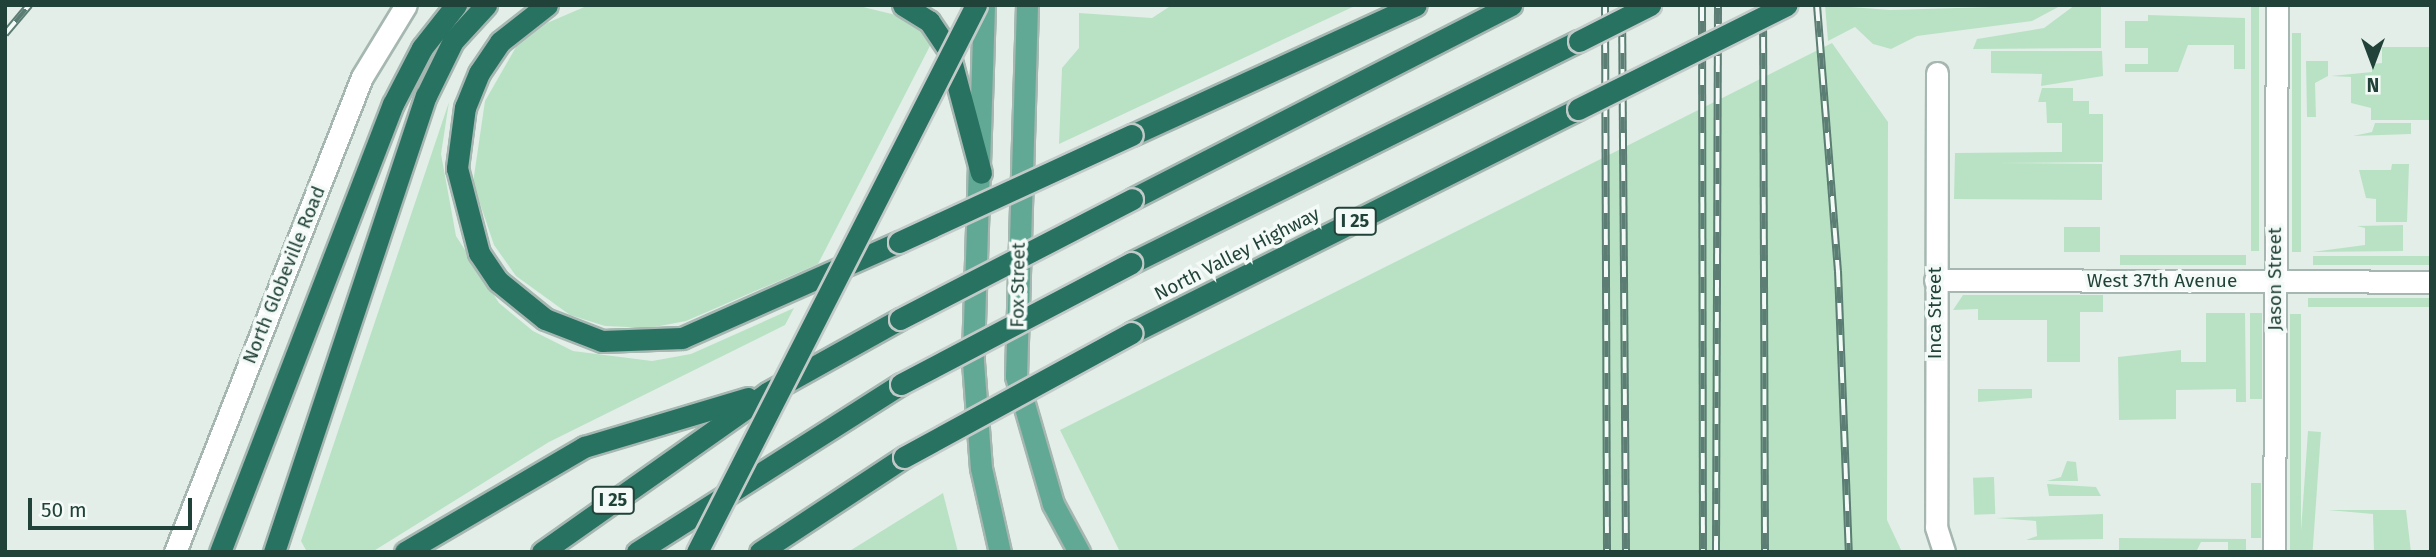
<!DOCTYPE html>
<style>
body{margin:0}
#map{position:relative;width:2436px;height:557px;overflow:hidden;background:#e3eee9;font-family:"Fira Sans",sans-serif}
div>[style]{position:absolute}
.green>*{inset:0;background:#b9e2c4;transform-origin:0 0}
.roads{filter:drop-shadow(2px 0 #a5b7b0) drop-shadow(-2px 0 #a5b7b0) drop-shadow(0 2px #a5b7b0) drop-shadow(0 -2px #a5b7b0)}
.street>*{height:21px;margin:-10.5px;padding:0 10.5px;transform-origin:10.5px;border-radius:10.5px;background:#fff}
.secondary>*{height:21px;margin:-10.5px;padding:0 10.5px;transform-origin:10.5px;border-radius:10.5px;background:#fff}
.primary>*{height:21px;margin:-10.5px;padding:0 10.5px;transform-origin:10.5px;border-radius:10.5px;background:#62a995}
.highway>*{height:21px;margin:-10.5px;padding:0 10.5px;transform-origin:10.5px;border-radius:10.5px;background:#287261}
.rail>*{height:8px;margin-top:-4px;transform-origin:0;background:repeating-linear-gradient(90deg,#f4faf7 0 16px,#5b7d73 0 32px);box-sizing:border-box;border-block:2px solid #5b7d73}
.bridges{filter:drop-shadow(2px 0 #c1cac7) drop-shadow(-2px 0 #c1cac7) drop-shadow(0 2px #c1cac7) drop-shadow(0 -2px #c1cac7)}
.highway-bridge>*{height:21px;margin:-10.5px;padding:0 10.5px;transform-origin:10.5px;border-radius:10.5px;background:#287261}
span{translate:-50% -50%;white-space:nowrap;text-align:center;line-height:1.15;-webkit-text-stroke:7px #f4faf7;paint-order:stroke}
.shield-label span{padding:2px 5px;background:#f4faf7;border:2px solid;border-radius:5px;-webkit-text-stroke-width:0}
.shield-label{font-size:18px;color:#204238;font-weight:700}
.street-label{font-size:19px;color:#204238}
.frame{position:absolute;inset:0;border:7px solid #204238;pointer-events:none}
.north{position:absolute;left:2338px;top:28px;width:70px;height:70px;-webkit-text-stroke:5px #f4faf7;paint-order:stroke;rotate:180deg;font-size:19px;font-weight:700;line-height:28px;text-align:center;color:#204238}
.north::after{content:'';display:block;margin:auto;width:24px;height:32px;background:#204238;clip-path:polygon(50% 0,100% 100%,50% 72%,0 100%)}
.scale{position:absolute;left:28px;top:498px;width:164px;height:32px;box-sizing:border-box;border:4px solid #204238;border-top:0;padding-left:9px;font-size:21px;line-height:24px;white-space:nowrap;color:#204238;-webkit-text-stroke:5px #f4faf7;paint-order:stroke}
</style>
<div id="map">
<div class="green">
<i style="clip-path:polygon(589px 5px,855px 5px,904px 17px,927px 35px,932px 42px,818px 264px,686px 321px,649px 328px,605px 326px,570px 315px,516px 276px,494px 245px,473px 183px,485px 101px,516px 47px,547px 23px)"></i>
<i style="clip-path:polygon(1172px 5px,1357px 5px,1059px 144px,1062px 68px,1079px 48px,1079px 13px,1152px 18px)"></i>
<i style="clip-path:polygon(1825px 5px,1890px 10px,2062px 5px,2032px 21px,1917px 36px,1891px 49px,1873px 44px,1855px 27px,1828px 41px)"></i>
<i style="clip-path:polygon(2075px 5px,2101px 5px,2101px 48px,1973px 49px,1977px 39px,2044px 28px)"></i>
<i style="left:2251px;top:5px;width:8px;height:246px"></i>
<i style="clip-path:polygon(2148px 15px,2245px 18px,2245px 69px,2234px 69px,2234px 45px,2188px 45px,2178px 72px,2125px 72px,2125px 64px,2148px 64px,2148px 48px,2125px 48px,2125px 21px,2148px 21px)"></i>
<i style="left:2292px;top:33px;width:9px;height:219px"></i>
<i style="clip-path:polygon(1832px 43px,1888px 122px,1887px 520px,1902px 552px,1120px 552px,1060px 430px)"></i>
<i style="clip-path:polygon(2382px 47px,2431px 47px,2431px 120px,2371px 120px,2371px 108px,2351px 103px,2351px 77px,2331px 76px,2372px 72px,2372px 64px,2382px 63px)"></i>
<i style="clip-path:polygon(1991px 51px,2102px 51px,2103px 76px,2041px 86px,2042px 74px,1991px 73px)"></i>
<i style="clip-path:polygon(2306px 61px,2328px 61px,2328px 76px,2315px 83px,2316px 117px,2307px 117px)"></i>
<i style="clip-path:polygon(2042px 88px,2073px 88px,2073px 101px,2089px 101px,2089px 114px,2103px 114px,2103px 162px,1997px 163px,2102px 164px,2102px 200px,1954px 199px,1955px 153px,2062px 152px,2062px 123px,2047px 123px,2046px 102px,2038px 102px)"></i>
<i style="clip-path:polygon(449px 102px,441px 154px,456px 236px,499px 303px,533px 331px,573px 351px,652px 361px,691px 354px,794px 308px,785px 325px,549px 442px,372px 552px,307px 552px,301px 541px)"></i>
<i style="clip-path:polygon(2375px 123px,2411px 123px,2411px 134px,2353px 136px,2372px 132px)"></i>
<i style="clip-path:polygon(2392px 164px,2409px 164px,2407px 222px,2376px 222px,2376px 199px,2366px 198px,2359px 170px,2391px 170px)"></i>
<i style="clip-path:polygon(2403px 225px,2403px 251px,2312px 252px,2365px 245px,2365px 228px,2357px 226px)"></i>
<i style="left:2064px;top:227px;width:36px;height:25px"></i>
<i style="left:2120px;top:255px;width:126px;height:10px"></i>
<i style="left:2313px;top:256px;width:118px;height:9px"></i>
<i style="clip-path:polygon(1963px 295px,2103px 295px,2103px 312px,2080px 312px,2080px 362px,2047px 362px,2047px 320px,1978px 320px,1978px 309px,1953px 310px)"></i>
<i style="left:2308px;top:298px;width:121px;height:9px"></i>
<i style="clip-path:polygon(2206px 313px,2245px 313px,2246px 402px,2236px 402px,2236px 389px,2176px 390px,2176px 419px,2119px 420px,2118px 357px,2181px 350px,2181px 362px,2206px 362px)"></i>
<i style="left:2250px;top:313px;width:12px;height:86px"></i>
<i style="left:2290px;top:314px;width:11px;height:238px"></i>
<i style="clip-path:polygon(1978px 389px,2032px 389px,2032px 398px,1978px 402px)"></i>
<i style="left:2308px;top:431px;width:13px;height:121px;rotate:4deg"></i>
<i style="clip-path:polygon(2067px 461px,2076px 462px,2078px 481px,2047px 481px,2061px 477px)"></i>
<i style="left:1994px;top:477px;width:37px;height:21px;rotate:88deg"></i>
<i style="left:2251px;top:483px;width:10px;height:55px"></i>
<i style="clip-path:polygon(2047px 484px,2096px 487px,2101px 496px,2049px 496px)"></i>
<i style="clip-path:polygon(943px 493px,958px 552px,848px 552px)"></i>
<i style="clip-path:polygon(2328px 510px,2406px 510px,2411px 552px,2374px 552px,2373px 514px)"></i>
<i style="clip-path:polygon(2103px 514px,2103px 539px,2026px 540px,2037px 536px,2036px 521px,1996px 518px)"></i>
<i style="clip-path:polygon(2119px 538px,2246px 539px,2246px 552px,2228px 550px,2228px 542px,2201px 542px,2196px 552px,2119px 552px)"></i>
</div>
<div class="roads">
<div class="street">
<i style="left:1937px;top:73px;width:454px;rotate:90.1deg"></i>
<i style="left:1936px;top:527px;width:26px;rotate:72deg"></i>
<i style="left:1935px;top:280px;width:496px;rotate:0.2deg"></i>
<i style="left:2274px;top:552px;width:547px;rotate:-89.69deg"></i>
</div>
<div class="secondary">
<i style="left:175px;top:552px;width:510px;rotate:-68.51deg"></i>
<i style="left:362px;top:77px;width:84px;rotate:-58.6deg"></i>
</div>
<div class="primary">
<i style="left:984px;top:5px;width:357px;rotate:91.8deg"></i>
<i style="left:973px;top:362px;width:106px;rotate:85.7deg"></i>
<i style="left:981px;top:468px;width:86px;rotate:77.3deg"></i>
<i style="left:1027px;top:5px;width:371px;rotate:91.7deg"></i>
<i style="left:1016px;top:376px;width:133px;rotate:73.9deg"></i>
<i style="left:1053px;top:504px;width:55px;rotate:61.6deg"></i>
</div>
<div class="highway">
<i style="left:547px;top:5px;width:60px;rotate:141.8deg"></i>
<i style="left:500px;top:42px;width:37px;rotate:124deg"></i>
<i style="left:479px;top:73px;width:37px;rotate:112deg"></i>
<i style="left:465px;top:107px;width:62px;rotate:97.5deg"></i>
<i style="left:457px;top:168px;width:88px;rotate:75.5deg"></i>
<i style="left:479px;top:253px;width:34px;rotate:56deg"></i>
<i style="left:498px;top:281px;width:60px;rotate:39deg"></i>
<i style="left:545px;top:319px;width:61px;rotate:21.1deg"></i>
<i style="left:602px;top:341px;width:80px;rotate:-2.1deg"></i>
<i style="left:682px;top:338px;width:237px;rotate:-23.9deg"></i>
<i style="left:903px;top:5px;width:31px;rotate:32deg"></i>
<i style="left:929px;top:21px;width:34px;rotate:56deg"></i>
<i style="left:948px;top:49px;width:128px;rotate:75.1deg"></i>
<i style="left:1132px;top:135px;width:312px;rotate:-24.6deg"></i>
<i style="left:1132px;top:199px;width:426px;rotate:-27.1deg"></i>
<i style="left:1131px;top:263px;width:500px;rotate:-26.4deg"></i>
<i style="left:1131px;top:333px;width:500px;rotate:-26.6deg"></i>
<i style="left:220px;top:552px;width:480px;rotate:-68.9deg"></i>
<i style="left:393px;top:104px;width:63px;rotate:-62.6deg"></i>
<i style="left:422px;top:48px;width:55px;rotate:-51.7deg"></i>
<i style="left:274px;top:552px;width:481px;rotate:-71.6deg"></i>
<i style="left:426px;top:96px;width:61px;rotate:-63.9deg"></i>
<i style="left:453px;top:41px;width:49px;rotate:-47.5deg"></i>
<i style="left:405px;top:552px;width:208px;rotate:-30.4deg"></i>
<i style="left:584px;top:447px;width:171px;rotate:-16.6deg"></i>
<i style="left:542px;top:552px;width:276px;rotate:-35.2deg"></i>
<i style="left:767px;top:393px;width:152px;rotate:-29.1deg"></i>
<i style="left:637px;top:552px;width:313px;rotate:-32.5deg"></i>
<i style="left:760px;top:552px;width:173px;rotate:-33.4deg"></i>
</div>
</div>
<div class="rail">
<i style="left:1605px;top:5px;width:547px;rotate:89.79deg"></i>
<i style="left:1622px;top:5px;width:547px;rotate:89.58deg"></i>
<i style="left:1702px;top:5px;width:547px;rotate:89.9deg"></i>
<i style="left:1763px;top:5px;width:547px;rotate:89.79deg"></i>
<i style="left:1817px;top:5px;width:267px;rotate:85.5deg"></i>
<i style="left:1838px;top:271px;width:281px;rotate:87.8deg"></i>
<i style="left:5px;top:34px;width:38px;rotate:-50deg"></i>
<i style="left:1716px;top:552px;width:547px;rotate:-89.79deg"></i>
</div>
<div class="bridges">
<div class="highway-bridge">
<i style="left:1579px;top:41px;width:80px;rotate:-26.9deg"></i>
<i style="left:1578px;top:109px;width:233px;rotate:-26.5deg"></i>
<i style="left:899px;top:242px;width:256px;rotate:-24.7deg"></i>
<i style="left:900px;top:319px;width:261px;rotate:-27.3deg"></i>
<i style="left:901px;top:384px;width:260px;rotate:-27.7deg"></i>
<i style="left:904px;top:457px;width:259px;rotate:-28.6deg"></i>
<i style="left:697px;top:552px;width:614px;rotate:-62.98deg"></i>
</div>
</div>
<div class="shield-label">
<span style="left:1355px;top:221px">I 25</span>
<span style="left:613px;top:500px">I 25</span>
</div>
<div class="street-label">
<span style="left:1237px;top:254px;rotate:-27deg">North Valley Highway</span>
<span style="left:284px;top:275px;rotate:-68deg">North Globeville Road</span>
<span style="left:2275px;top:279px;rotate:-90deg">Jason Street</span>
<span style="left:2162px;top:281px">West 37th Avenue</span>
<span style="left:1018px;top:285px;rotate:-89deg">Fox Street</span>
<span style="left:1935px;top:313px;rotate:-90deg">Inca Street</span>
</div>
<div class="frame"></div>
<div class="north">N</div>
<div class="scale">50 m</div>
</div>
